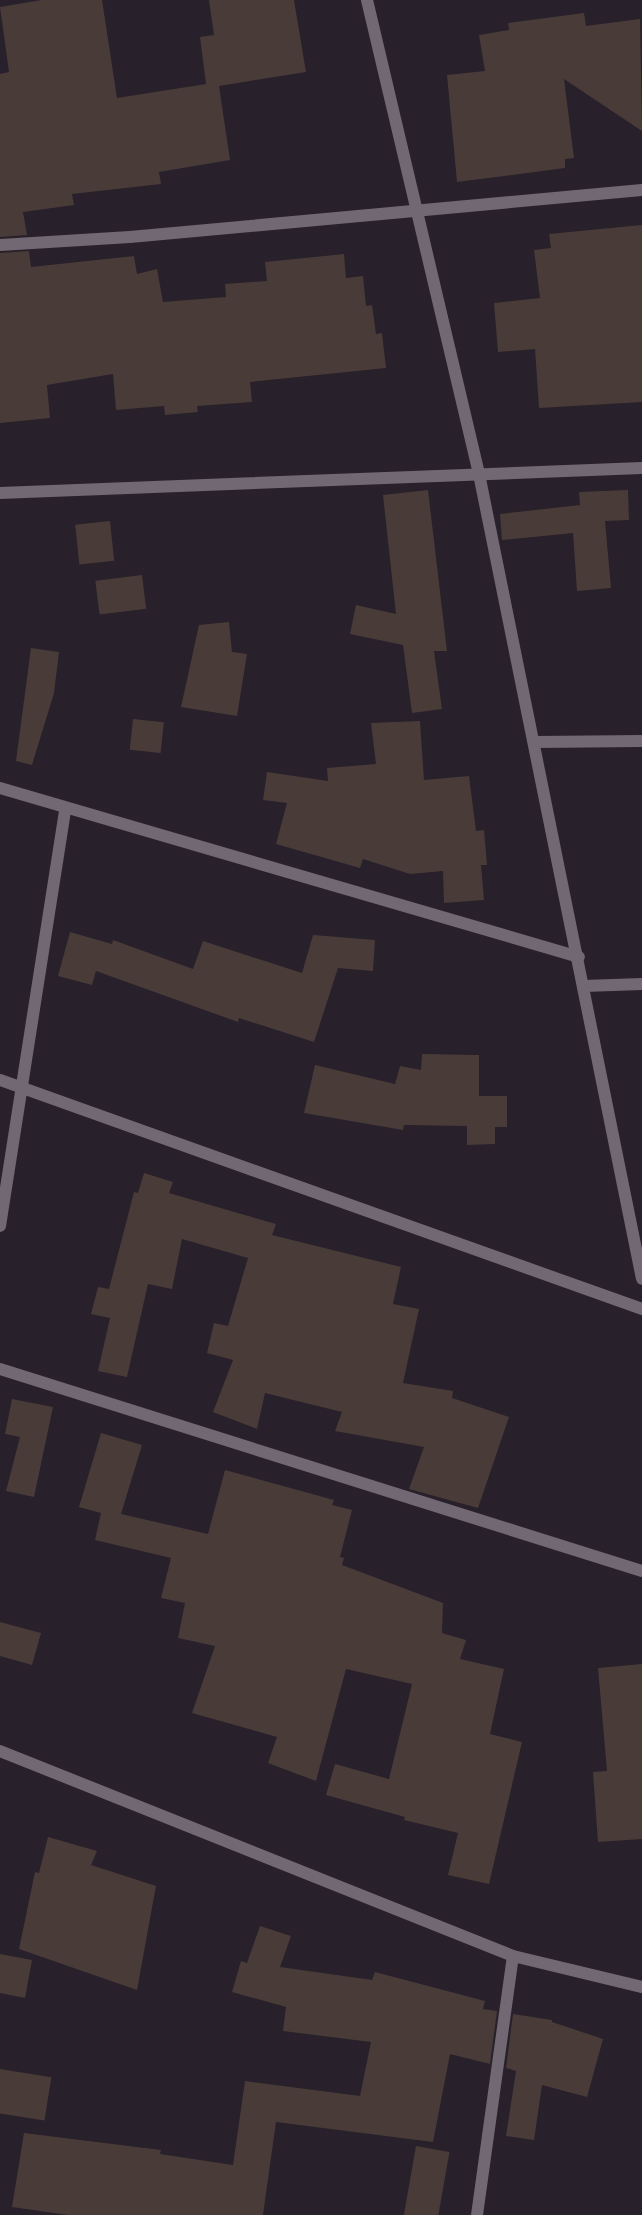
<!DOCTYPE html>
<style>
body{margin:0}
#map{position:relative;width:642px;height:2215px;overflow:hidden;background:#28202a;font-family:"Fira Sans Condensed",sans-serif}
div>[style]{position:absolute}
.building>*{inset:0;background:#493b38;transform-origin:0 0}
.minor>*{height:12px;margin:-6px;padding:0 6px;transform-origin:6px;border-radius:6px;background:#726873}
.secondary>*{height:12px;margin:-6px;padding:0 6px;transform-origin:6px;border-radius:6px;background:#726873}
span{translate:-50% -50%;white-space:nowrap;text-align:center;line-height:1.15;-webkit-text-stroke:5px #0f0c10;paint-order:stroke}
</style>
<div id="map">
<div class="building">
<i style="clip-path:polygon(42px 0,102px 0,117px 98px,206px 84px,200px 37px,214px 35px,209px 0,294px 0,306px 72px,219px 86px,230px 160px,159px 172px,161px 184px,72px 194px,74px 205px,23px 212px,27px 235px,0 237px,0 74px,9px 72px,0 7px)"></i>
<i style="clip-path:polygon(584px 13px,586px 26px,640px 19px,642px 131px,564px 79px,574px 158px,565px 159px,565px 168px,457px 182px,447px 75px,485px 71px,479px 35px,509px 30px,508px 23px)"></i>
<i style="clip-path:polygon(642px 225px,642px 402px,539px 408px,535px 349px,498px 352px,494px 303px,540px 298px,534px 250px,551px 248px,549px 234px)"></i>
<i style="clip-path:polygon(29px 251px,31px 267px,134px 256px,137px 274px,157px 269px,163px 302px,226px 297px,225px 284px,267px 281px,265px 262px,344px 254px,346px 278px,363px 276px,366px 306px,372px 305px,376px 334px,382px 333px,386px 368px,250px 382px,252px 402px,197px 406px,198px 412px,165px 415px,164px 406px,116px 410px,113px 374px,47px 385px,50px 418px,0 423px,0 253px)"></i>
<i style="clip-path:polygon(428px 490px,447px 651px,434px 651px,442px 709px,412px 713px,403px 645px,350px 634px,356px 605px,396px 614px,383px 495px)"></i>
<i style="clip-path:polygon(628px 490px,629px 520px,605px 521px,611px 588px,577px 591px,573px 533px,502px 540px,500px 514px,580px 505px,579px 492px)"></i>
<i style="left:110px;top:521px;width:40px;height:35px;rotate:84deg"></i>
<i style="left:142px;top:575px;width:34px;height:47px;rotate:83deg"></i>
<i style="clip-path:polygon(229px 622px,232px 652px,247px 654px,237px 716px,181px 707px,199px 625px)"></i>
<i style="clip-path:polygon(31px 648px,59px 652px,54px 693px,32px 765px,16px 761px)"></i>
<i style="left:133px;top:719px;width:31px;height:31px;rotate:6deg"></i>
<i style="clip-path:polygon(420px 721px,424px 780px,469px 776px,476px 831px,484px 830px,487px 865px,481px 865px,484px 900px,444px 903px,443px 871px,410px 874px,363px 859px,360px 868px,276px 844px,287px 803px,263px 800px,267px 772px,328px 781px,327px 768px,376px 764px,371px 723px)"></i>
<i style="clip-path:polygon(70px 932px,112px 944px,113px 940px,193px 969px,203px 941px,302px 973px,313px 935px,375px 940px,373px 971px,338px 968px,314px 1042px,239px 1018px,238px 1022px,96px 971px,92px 985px,58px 976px)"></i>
<i style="clip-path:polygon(422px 1054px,479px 1055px,479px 1096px,507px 1096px,507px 1127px,495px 1127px,495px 1144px,467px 1145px,467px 1126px,404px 1125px,403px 1130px,304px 1113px,315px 1065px,395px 1084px,400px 1066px,421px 1070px)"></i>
<i style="clip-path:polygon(144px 1173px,173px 1182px,169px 1193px,276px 1224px,272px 1235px,401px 1267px,393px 1304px,419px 1309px,403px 1383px,453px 1391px,452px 1398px,509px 1417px,478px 1508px,409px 1489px,424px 1447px,335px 1431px,342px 1412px,265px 1393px,257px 1429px,213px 1412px,233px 1360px,207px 1353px,214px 1323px,228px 1326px,248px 1258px,182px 1239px,172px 1289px,148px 1284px,127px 1377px,98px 1371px,110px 1318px,91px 1314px,98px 1287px,109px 1289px,134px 1192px,138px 1193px)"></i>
<i style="clip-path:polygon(12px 1399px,53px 1407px,34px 1497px,6px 1491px,20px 1437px,5px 1434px)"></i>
<i style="clip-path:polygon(101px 1433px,142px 1445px,121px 1514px,208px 1534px,225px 1470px,334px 1500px,332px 1505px,352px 1510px,340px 1557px,344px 1558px,342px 1565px,443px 1603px,442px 1633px,466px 1640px,460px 1659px,504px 1669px,490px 1734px,522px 1742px,489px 1884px,448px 1875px,458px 1833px,404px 1820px,405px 1817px,326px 1795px,335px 1764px,389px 1779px,412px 1684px,346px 1669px,316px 1781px,268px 1763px,277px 1737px,192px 1713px,215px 1646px,178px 1638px,185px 1603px,161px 1598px,171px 1558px,95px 1540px,101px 1513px,79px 1507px)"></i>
<i style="clip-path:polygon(0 1622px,41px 1633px,32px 1665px,0 1656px)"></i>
<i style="clip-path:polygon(642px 1664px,642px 1839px,598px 1842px,593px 1772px,607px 1771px,598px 1668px)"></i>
<i style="clip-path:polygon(48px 1837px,97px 1851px,91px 1865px,156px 1886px,137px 1990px,19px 1949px,35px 1872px,39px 1873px)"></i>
<i style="clip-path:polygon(260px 1926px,291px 1936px,280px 1967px,372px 1980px,375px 1972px,485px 2001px,483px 2009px,497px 2011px,490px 2064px,450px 2054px,433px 2142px,276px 2122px,263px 2215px,68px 2215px,12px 2207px,24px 2133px,161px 2150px,160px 2154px,233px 2165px,245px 2081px,360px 2096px,371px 2042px,283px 2031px,286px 2007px,232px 1992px,241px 1961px,247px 1963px)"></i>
<i style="clip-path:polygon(0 1954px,32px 1960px,25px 1998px,0 1993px)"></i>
<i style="clip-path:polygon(513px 2014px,552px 2020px,552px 2022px,603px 2039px,587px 2097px,542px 2085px,534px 2140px,506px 2136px,516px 2071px,506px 2068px)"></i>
<i style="left:0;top:2069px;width:52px;height:44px;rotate:9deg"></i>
<i style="left:416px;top:2146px;width:34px;height:70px;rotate:10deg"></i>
</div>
<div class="minor">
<i style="left:367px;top:0;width:487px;rotate:76.7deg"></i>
<i style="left:479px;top:474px;width:821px;rotate:78.55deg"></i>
<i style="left:0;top:245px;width:130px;rotate:-3.5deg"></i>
<i style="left:130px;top:237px;width:514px;rotate:-5.24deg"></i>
<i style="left:0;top:493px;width:642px;rotate:-2.23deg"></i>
<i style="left:535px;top:742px;width:107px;rotate:-0.5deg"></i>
<i style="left:0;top:788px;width:603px;rotate:16.27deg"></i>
<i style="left:584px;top:986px;width:58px;rotate:-2deg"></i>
<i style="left:0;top:1080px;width:682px;rotate:19.63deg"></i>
<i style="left:0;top:1226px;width:422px;rotate:-81.1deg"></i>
<i style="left:0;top:1369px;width:673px;rotate:17.47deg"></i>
<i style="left:477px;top:2215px;width:261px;rotate:-82.1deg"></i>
</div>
<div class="secondary">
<i style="left:0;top:1751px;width:552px;rotate:21.78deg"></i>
<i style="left:513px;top:1956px;width:133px;rotate:13.5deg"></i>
</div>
</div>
